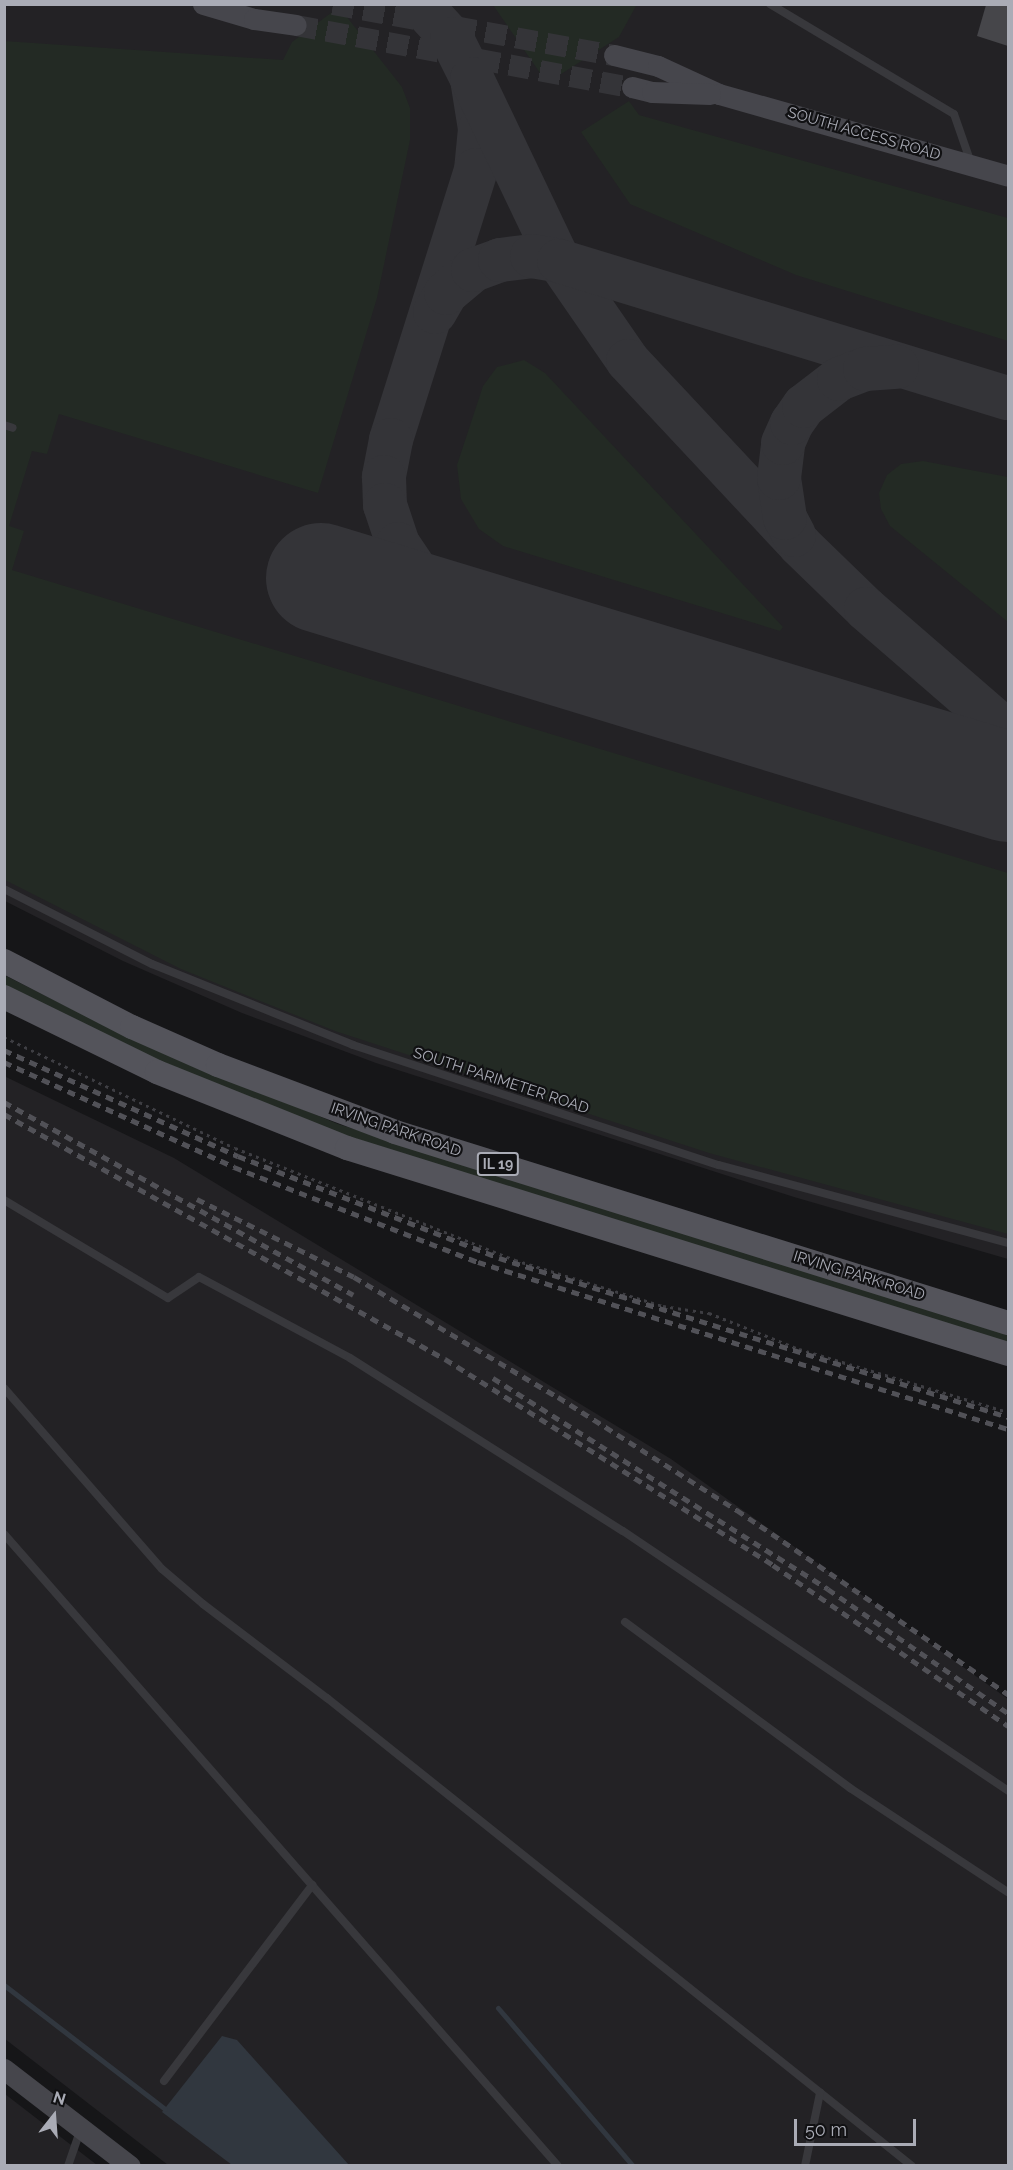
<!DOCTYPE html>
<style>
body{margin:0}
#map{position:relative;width:1013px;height:2170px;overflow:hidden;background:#161618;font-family:Raleway,sans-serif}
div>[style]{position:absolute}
.built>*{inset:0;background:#232225}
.green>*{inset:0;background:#232a24}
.water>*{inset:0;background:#31373f}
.stream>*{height:5px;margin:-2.5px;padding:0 2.5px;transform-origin:2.5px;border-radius:2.5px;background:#31373f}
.taxiway>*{height:44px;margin:-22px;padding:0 22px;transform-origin:22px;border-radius:22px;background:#343438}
.runway>*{height:110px;margin:-55px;padding:0 55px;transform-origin:55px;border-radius:55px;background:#343438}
.building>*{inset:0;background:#46464a}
.secondary-tunnel>*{height:21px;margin-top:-10.5px;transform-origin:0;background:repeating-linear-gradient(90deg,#343438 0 21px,transparent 0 31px)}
.path>*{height:3px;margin-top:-1.5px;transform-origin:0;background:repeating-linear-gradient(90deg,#3e3e43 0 3px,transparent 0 7.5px)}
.lane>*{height:8px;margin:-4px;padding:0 4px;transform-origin:4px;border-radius:4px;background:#38383c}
.secondary>*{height:21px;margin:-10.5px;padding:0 10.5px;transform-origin:10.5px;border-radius:10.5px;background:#46464c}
.primary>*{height:24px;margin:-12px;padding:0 12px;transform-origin:12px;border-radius:12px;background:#54545b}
.rail>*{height:4.5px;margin-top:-2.25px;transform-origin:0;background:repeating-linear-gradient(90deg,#515157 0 8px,transparent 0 14px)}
span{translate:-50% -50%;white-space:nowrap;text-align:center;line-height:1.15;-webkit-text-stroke:4.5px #111113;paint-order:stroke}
.shield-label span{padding:2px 4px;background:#111113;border:2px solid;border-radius:4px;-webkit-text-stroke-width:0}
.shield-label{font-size:14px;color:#aaacb6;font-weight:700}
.street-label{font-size:15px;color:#aaacb6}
.frame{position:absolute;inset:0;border:6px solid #aaacb6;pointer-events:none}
.north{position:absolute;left:24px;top:2086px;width:60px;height:60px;-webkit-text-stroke:4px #111113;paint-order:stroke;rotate:17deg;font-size:16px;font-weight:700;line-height:24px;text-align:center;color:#aaacb6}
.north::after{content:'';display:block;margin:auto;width:21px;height:27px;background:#aaacb6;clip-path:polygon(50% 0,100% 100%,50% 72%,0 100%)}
.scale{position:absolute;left:794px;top:2119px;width:122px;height:27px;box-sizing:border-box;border:3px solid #aaacb6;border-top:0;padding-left:8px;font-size:18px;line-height:21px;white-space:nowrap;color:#aaacb6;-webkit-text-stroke:4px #111113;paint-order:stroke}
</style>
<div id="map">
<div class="built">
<i style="clip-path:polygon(4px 5px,1008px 5px,1008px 1259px,794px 1197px,376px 1063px,242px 1013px,123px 961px,5px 901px)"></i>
<i style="clip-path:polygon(4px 1076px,174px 1158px,671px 1459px,1008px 1699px,1008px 2165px,168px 2165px,5px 2039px)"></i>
<i style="clip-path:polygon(5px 2094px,97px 2165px,5px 2165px)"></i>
</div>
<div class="green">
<i style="clip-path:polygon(493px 5px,634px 4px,636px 6px,619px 37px,547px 83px)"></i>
<i style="clip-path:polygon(339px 7px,402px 87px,410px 108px,410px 140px,377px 298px,318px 493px,59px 414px,47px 454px,32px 451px,9px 526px,24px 531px,12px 570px,1008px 873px,1008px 1234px,709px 1153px,335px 1031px,181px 969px,5px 880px,4px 41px,283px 60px,292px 42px)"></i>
<i style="clip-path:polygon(629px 101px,639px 115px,1008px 218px,1008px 341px,796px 275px,630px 204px,581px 132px)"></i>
<i style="clip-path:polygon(524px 360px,545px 373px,783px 627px,780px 631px,503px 546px,479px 529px,461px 499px,457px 465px,483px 386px,497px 367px)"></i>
<i style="clip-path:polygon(923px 461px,1008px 477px,1008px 622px,890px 526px,881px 509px,879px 493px,887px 475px,901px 464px)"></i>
<i style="clip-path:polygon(4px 975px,128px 1037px,338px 1124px,1008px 1334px,1008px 1344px,435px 1166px,308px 1122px,122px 1045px,5px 986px)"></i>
</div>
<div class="water">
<i style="clip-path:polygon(222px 2036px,237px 2040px,349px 2165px,232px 2165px,162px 2112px)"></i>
</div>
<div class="stream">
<i style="left:4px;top:1985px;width:203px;rotate:37.6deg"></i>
<i style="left:498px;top:2008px;width:208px;rotate:49.5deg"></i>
</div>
<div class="taxiway">
<i style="left:420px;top:4px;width:47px;rotate:47.6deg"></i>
<i style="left:452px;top:39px;width:45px;rotate:63.4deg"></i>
<i style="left:472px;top:79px;width:51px;rotate:80.9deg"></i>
<i style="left:480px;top:129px;width:41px;rotate:95.6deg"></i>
<i style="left:476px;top:170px;width:283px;rotate:107.5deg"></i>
<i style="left:391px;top:440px;width:38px;rotate:101deg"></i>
<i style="left:384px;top:477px;width:28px;rotate:88deg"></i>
<i style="left:385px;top:505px;width:41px;rotate:71.6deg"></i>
<i style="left:398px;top:544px;width:45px;rotate:56deg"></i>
<i style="left:423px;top:581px;width:70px;rotate:39.8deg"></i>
<i style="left:472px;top:79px;width:202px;rotate:64.5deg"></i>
<i style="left:559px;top:261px;width:121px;rotate:55.4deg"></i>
<i style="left:628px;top:361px;width:252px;rotate:46.9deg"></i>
<i style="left:800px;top:545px;width:92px;rotate:44.1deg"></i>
<i style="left:866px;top:609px;width:188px;rotate:40.9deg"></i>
<i style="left:435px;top:312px;width:22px;rotate:-60deg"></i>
<i style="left:446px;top:293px;width:35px;rotate:-40deg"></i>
<i style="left:473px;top:270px;width:29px;rotate:-20deg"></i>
<i style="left:500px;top:260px;width:32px;rotate:-7deg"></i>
<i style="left:532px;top:256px;width:27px;rotate:10deg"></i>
<i style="left:559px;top:261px;width:469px;rotate:17deg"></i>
<i style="left:794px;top:535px;width:19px;rotate:-118deg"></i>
<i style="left:785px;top:518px;width:40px;rotate:-98.5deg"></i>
<i style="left:779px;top:478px;width:35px;rotate:-83deg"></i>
<i style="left:783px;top:443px;width:22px;rotate:-66deg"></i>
<i style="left:792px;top:423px;width:21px;rotate:-55deg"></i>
<i style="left:804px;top:406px;width:44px;rotate:-37.6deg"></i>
<i style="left:839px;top:379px;width:28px;rotate:-21deg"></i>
<i style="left:865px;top:369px;width:32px;rotate:-4deg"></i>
</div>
<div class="runway">
<i style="left:321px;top:578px;width:718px;rotate:16.92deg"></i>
</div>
<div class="building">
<i style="clip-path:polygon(986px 5px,1008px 5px,1008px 46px,977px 36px)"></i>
</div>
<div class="secondary-tunnel">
<i style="left:333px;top:4px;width:286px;rotate:10.3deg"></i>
<i style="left:296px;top:25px;width:342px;rotate:10.5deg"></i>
</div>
<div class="path">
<i style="left:4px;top:1037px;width:256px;rotate:25.7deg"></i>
<i style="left:235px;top:1148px;width:302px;rotate:21.8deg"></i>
<i style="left:515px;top:1260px;width:155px;rotate:17.3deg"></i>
<i style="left:663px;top:1306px;width:47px;rotate:8.7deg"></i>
<i style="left:709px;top:1313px;width:97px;rotate:21.8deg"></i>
<i style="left:799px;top:1349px;width:218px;rotate:16.8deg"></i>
</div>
<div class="lane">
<i style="left:770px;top:4px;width:214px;rotate:30.9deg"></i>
<i style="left:954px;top:114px;width:52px;rotate:70.9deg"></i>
<i style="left:4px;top:425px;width:9px;rotate:18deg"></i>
<i style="left:4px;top:889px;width:166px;rotate:26.9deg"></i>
<i style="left:152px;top:964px;width:217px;rotate:21.9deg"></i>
<i style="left:353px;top:1045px;width:385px;rotate:18.2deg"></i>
<i style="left:719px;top:1165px;width:299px;rotate:15.1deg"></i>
<i style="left:4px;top:1200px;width:191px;rotate:30.9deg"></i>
<i style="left:168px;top:1298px;width:37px;rotate:-34deg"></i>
<i style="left:199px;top:1277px;width:171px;rotate:28.2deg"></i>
<i style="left:350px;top:1358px;width:323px;rotate:32.4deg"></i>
<i style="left:623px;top:1531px;width:465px;rotate:34deg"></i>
<i style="left:4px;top:1388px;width:240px;rotate:48.9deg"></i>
<i style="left:162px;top:1569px;width:54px;rotate:40.5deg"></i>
<i style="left:203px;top:1604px;width:156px;rotate:37.2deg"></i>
<i style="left:327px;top:1698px;width:749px;rotate:38.66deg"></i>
<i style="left:4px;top:1534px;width:840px;rotate:48.76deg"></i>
<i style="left:625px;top:1622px;width:280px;rotate:36.4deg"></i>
<i style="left:850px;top:1788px;width:189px;rotate:33.4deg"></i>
<i style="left:164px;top:2081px;width:246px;rotate:-52.9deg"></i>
<i style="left:68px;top:2166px;width:39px;rotate:-71deg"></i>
<i style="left:805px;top:2166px;width:75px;rotate:-78.4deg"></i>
</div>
<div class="secondary">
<i style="left:203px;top:4px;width:53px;rotate:16.4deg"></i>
<i style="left:254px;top:19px;width:42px;rotate:8.1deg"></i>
<i style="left:614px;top:55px;width:45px;rotate:14deg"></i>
<i style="left:658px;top:66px;width:67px;rotate:24.7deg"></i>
<i style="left:719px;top:94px;width:300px;rotate:15.8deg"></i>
<i style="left:632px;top:87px;width:21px;rotate:14deg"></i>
<i style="left:652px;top:92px;width:58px;rotate:2deg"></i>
<i style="left:4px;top:2069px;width:159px;rotate:37.6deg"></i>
</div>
<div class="primary">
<i style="left:4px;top:961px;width:144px;rotate:27.3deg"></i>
<i style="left:132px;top:1027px;width:94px;rotate:23.8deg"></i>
<i style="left:218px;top:1065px;width:189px;rotate:20.7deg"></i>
<i style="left:395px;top:1132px;width:642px;rotate:17.31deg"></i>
<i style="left:4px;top:997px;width:170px;rotate:26.1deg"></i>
<i style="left:157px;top:1072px;width:205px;rotate:21.8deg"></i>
<i style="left:347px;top:1148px;width:692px;rotate:17.31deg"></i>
</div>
<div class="rail">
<i style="left:4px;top:1050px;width:257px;rotate:24.4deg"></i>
<i style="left:238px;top:1156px;width:280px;rotate:21.3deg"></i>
<i style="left:499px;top:1258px;width:533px;rotate:17.35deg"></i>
<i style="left:4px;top:1062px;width:253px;rotate:24.5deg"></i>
<i style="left:234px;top:1167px;width:262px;rotate:21.3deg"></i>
<i style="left:478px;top:1262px;width:556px;rotate:17.49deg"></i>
<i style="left:4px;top:1102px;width:399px;rotate:28.9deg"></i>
<i style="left:4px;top:1114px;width:504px;rotate:29.05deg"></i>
<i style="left:445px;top:1359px;width:387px;rotate:32.1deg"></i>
<i style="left:773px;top:1565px;width:285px;rotate:34.4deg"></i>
<i style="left:197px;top:1199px;width:175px;rotate:26.4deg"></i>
<i style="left:354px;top:1277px;width:237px;rotate:30.5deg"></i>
<i style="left:558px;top:1397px;width:212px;rotate:32.3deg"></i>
<i style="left:737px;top:1510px;width:328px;rotate:34.2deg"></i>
<i style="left:493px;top:1378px;width:396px;rotate:32.2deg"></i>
<i style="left:828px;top:1589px;width:219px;rotate:34.6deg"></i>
</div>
<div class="shield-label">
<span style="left:498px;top:1164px">IL 19</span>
</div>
<div class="street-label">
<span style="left:864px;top:134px;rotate:16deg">SOUTH ACCESS ROAD</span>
<span style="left:501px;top:1081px;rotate:18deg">SOUTH PARIMETER ROAD</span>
<span style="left:396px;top:1130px;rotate:19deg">IRVING PARK ROAD</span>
<span style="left:859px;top:1276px;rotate:17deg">IRVING PARK ROAD</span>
</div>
<div class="frame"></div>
<div class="north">N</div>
<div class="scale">50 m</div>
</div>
